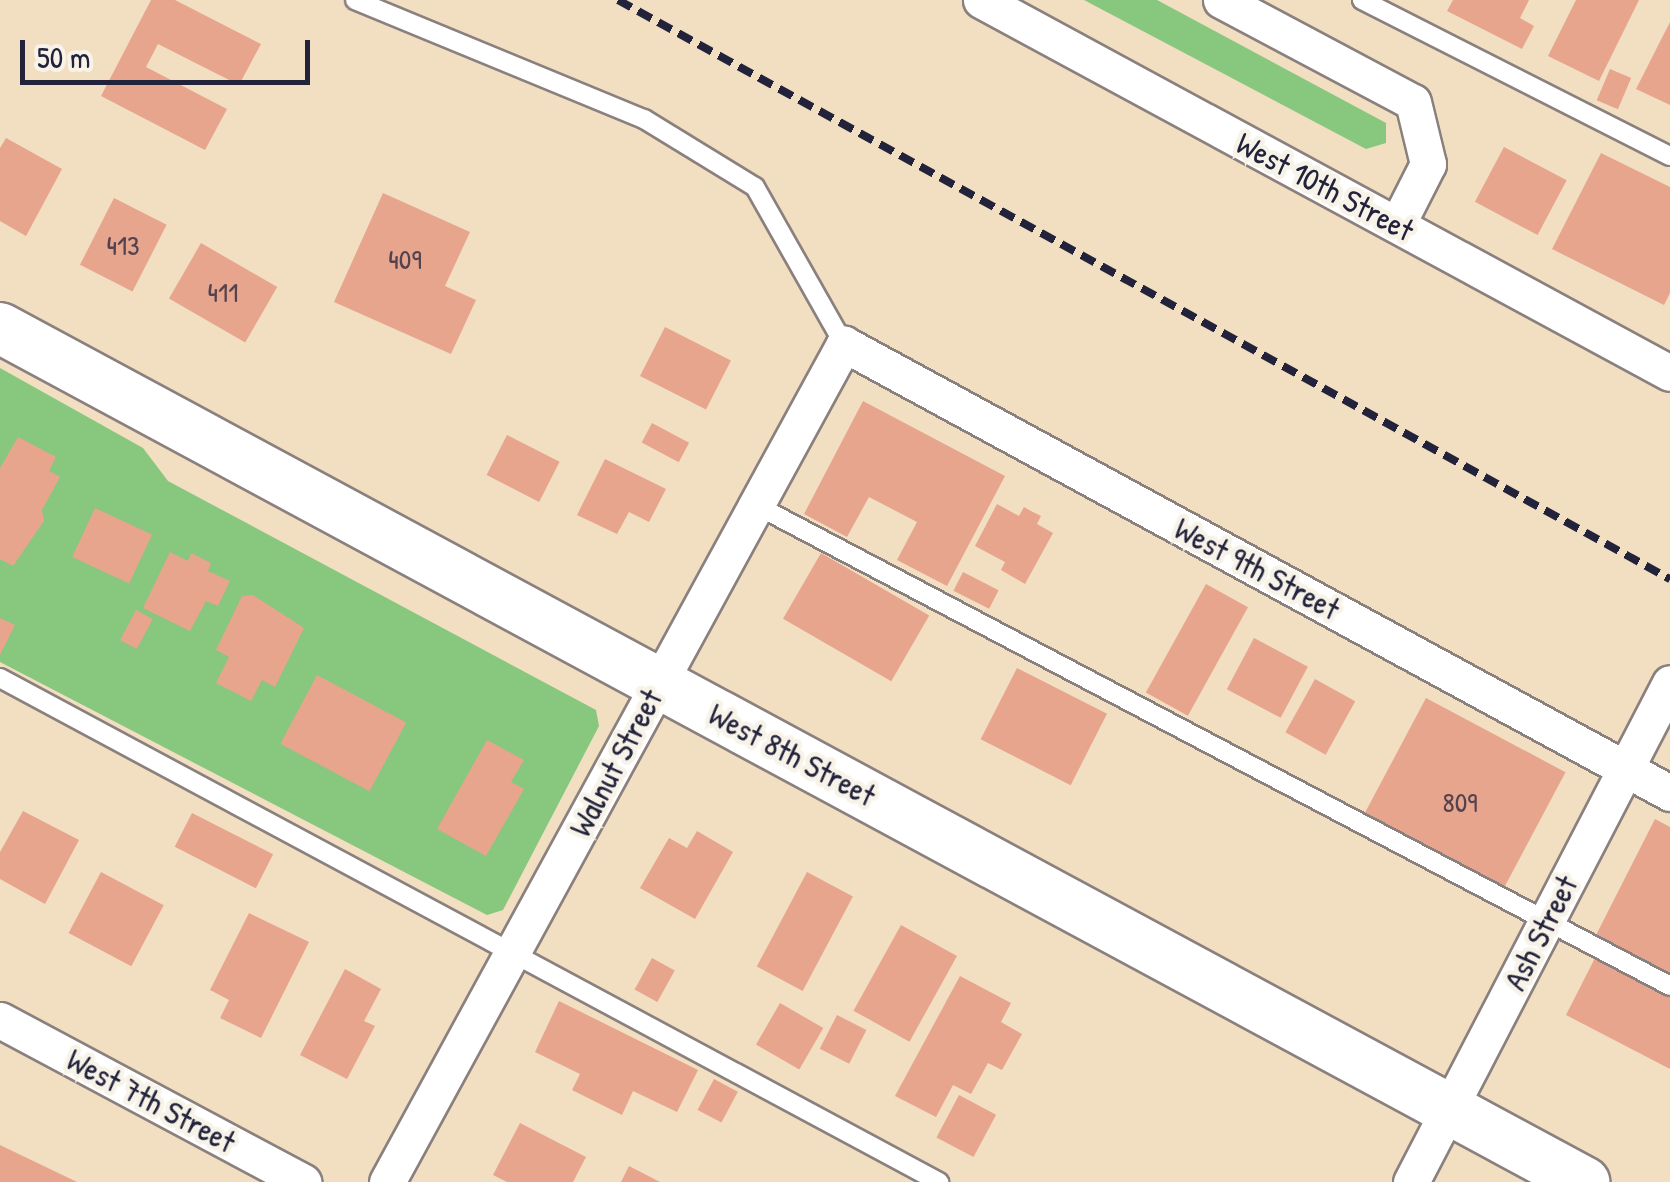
<!DOCTYPE html>
<style>
body{margin:0}
#map{position:relative;width:1670px;height:1182px;overflow:hidden;background:#f2dec1;font-family:"Patrick Hand",sans-serif}
div>[style]{position:absolute}
.green>*{inset:0;background:#87c77e}
.building>*{inset:0;background:#e7a58e;transform-origin:0 0}
.roads{filter:drop-shadow(2px 0 #8a807e) drop-shadow(-2px 0 #8a807e) drop-shadow(0 2px #8a807e) drop-shadow(0 -2px #8a807e)}
.lane>*{height:18px;margin:-9px;padding:0 9px;transform-origin:9px;border-radius:9px;background:#fff}
.street>*{height:35px;margin:-17.5px;padding:0 17.5px;transform-origin:17.5px;border-radius:17.5px;background:#fff}
.secondary>*{height:50px;margin:-25px;padding:0 25px;transform-origin:25px;border-radius:25px;background:#fff}
.rail>*{height:8px;margin-top:-4px;transform-origin:0;background:repeating-linear-gradient(90deg,#22223b 0 15px,transparent 0 23px)}
span{translate:-50% -50%;white-space:nowrap;text-align:center;line-height:1.15;-webkit-text-stroke:9px #f7f3e8;paint-order:stroke}
.number-label{font-size:28px;color:#534350}
.number-label span{-webkit-text-stroke-width:0}
.street-label{font-size:32px;color:#22223b}
.scale{position:absolute;left:20px;top:40px;width:290px;height:45px;box-sizing:border-box;border:5px solid #22223b;border-top:0;padding-left:12px;font-size:30px;line-height:35px;white-space:nowrap;color:#22223b;-webkit-text-stroke:8px #f7f3e8;paint-order:stroke}
</style>
<div id="map">
<div class="green">
<i style="clip-path:polygon(1084px 0,1157px 0,1386px 123px,1386px 143px,1366px 149px)"></i>
<i style="clip-path:polygon(0 368px,143px 448px,168px 481px,596px 710px,599px 726px,503px 910px,487px 915px,0 662px)"></i>
</div>
<div class="building">
<i style="clip-path:polygon(151px 0,175px 0,261px 44px,239px 85px,158px 44px,146px 67px,227px 109px,205px 150px,101px 96px)"></i>
<i style="clip-path:polygon(1453px 0,1529px 0,1520px 18px,1534px 26px,1522px 49px,1447px 11px)"></i>
<i style="clip-path:polygon(1576px 0,1639px 0,1599px 81px,1548px 56px)"></i>
<i style="clip-path:polygon(1670px 22px,1670px 105px,1636px 89px)"></i>
<i style="left:1610px;top:69px;width:23px;height:34px;rotate:23deg"></i>
<i style="clip-path:polygon(6px 138px,62px 169px,26px 236px,0 221px,0 148px)"></i>
<i style="left:1504px;top:147px;width:71px;height:62px;rotate:28deg"></i>
<i style="clip-path:polygon(1601px 153px,1670px 187px,1670px 293px,1664px 305px,1552px 249px)"></i>
<i style="clip-path:polygon(383px 193px,470px 232px,445px 286px,476px 300px,451px 354px,334px 302px)"></i>
<i style="left:114px;top:198px;width:59px;height:75px;rotate:27deg"></i>
<i style="left:201px;top:243px;width:88px;height:64px;rotate:30deg"></i>
<i style="left:665px;top:327px;width:74px;height:55px;rotate:27deg"></i>
<i style="clip-path:polygon(863px 401px,1005px 476px,947px 586px,897px 560px,917px 522px,869px 497px,847px 537px,804px 514px)"></i>
<i style="left:652px;top:423px;width:42px;height:22px;rotate:28deg"></i>
<i style="left:507px;top:435px;width:59px;height:45px;rotate:27deg"></i>
<i style="clip-path:polygon(18px 437px,56px 457px,49px 471px,60px 477px,42px 510px,44px 521px,13px 566px,0 559px,0 468px)"></i>
<i style="clip-path:polygon(605px 459px,666px 489px,649px 522px,629px 512px,617px 534px,577px 515px)"></i>
<i style="clip-path:polygon(997px 504px,1019px 516px,1024px 507px,1031px 511px,1041px 516px,1037px 524px,1053px 533px,1025px 584px,1001px 570px,1005px 562px,975px 546px)"></i>
<i style="left:95px;top:508px;width:63px;height:54px;rotate:25deg"></i>
<i style="clip-path:polygon(170px 552px,188px 561px,191px 553px,211px 563px,208px 571px,230px 581px,218px 606px,206px 601px,190px 631px,143px 608px)"></i>
<i style="left:821px;top:553px;width:125px;height:76px;rotate:30deg"></i>
<i style="left:963px;top:572px;width:40px;height:21px;rotate:27deg"></i>
<i style="left:1206px;top:584px;width:48px;height:124px;rotate:29deg"></i>
<i style="clip-path:polygon(253px 595px,304px 628px,275px 687px,262px 680px,251px 701px,216px 683px,229px 657px,216px 650px,242px 596px)"></i>
<i style="left:136px;top:610px;width:19px;height:34px;rotate:28deg"></i>
<i style="clip-path:polygon(0 618px,15px 625px,0 655px)"></i>
<i style="left:1254px;top:638px;width:61px;height:58px;rotate:28deg"></i>
<i style="left:1017px;top:668px;width:101px;height:80px;rotate:27deg"></i>
<i style="left:317px;top:675px;width:101px;height:78px;rotate:28deg"></i>
<i style="left:1315px;top:679px;width:46px;height:61px;rotate:29deg"></i>
<i style="left:1426px;top:698px;width:158px;height:134px;rotate:28deg"></i>
<i style="clip-path:polygon(487px 740px,524px 760px,511px 782px,524px 789px,486px 856px,437px 829px)"></i>
<i style="clip-path:polygon(23px 811px,79px 840px,45px 904px,0 879px,0 852px)"></i>
<i style="left:192px;top:813px;width:91px;height:38px;rotate:27deg"></i>
<i style="clip-path:polygon(1655px 819px,1670px 827px,1670px 975px,1595px 937px)"></i>
<i style="clip-path:polygon(697px 831px,733px 852px,695px 919px,640px 888px,669px 838px,687px 848px)"></i>
<i style="left:101px;top:872px;width:71px;height:69px;rotate:28deg"></i>
<i style="left:807px;top:872px;width:52px;height:107px;rotate:28deg"></i>
<i style="clip-path:polygon(249px 913px,309px 942px,261px 1038px,220px 1018px,229px 1000px,210px 990px)"></i>
<i style="left:901px;top:925px;width:64px;height:98px;rotate:29deg"></i>
<i style="clip-path:polygon(1596px 956px,1670px 995px,1670px 1069px,1566px 1015px)"></i>
<i style="left:652px;top:958px;width:26px;height:36px;rotate:29deg"></i>
<i style="clip-path:polygon(345px 969px,381px 989px,364px 1021px,375px 1026px,347px 1079px,300px 1055px)"></i>
<i style="clip-path:polygon(960px 976px,1011px 1003px,1001px 1022px,1022px 1034px,1002px 1070px,988px 1063px,971px 1094px,953px 1085px,936px 1117px,895px 1096px)"></i>
<i style="clip-path:polygon(559px 1001px,698px 1070px,677px 1112px,633px 1091px,622px 1115px,572px 1090px,580px 1074px,535px 1052px)"></i>
<i style="left:780px;top:1003px;width:50px;height:48px;rotate:30deg"></i>
<i style="left:837px;top:1015px;width:33px;height:38px;rotate:27deg"></i>
<i style="left:714px;top:1079px;width:27px;height:35px;rotate:28deg"></i>
<i style="left:959px;top:1095px;width:42px;height:48px;rotate:28deg"></i>
<i style="clip-path:polygon(520px 1123px,586px 1157px,573px 1182px,507px 1182px,493px 1175px)"></i>
<i style="clip-path:polygon(0 1145px,77px 1182px,0 1182px)"></i>
<i style="clip-path:polygon(629px 1166px,660px 1182px,621px 1182px)"></i>
</div>
<div class="roads">
<div class="lane">
<i style="left:355px;top:0;width:313px;rotate:22.4deg"></i>
<i style="left:644px;top:119px;width:130px;rotate:31.5deg"></i>
<i style="left:755px;top:187px;width:180px;rotate:60.5deg"></i>
<i style="left:1362px;top:0;width:345px;rotate:26.9deg"></i>
<i style="left:754px;top:504px;width:1035px;rotate:27.75deg"></i>
<i style="left:0;top:678px;width:1066px;rotate:28.22deg"></i>
</div>
<div class="street">
<i style="left:981px;top:0;width:783px;rotate:28.43deg"></i>
<i style="left:1221px;top:0;width:217px;rotate:28deg"></i>
<i style="left:1413px;top:102px;width:64px;rotate:76.4deg"></i>
<i style="left:1428px;top:164px;width:68px;rotate:116.9deg"></i>
<i style="left:0;top:1020px;width:344px;rotate:28.1deg"></i>
<i style="left:387px;top:1182px;width:955px;rotate:-61.39deg"></i>
<i style="left:844px;top:344px;width:940px;rotate:28.53deg"></i>
<i style="left:1411px;top:1182px;width:562px;rotate:-62.57deg"></i>
</div>
<div class="secondary">
<i style="left:0;top:328px;width:1800px;rotate:28.33deg"></i>
</div>
</div>
<div class="rail">
<i style="left:618px;top:0;width:1201px;rotate:28.83deg"></i>
</div>
<div class="number-label">
<span style="left:123px;top:245px">413</span>
<span style="left:405px;top:259px">409</span>
<span style="left:223px;top:292px">411</span>
<span style="left:1460px;top:802px">809</span>
</div>
<div class="street-label">
<span style="left:1325px;top:187px;rotate:28deg">West 10th Street</span>
<span style="left:1257px;top:569px;rotate:28deg">West 9th Street</span>
<span style="left:792px;top:755px;rotate:28deg">West 8th Street</span>
<span style="left:616px;top:763px;rotate:-62deg">Walnut Street</span>
<span style="left:1541px;top:933px;rotate:-63deg">Ash Street</span>
<span style="left:151px;top:1101px;rotate:28deg">West 7th Street</span>
</div>
<div class="scale">50 m</div>
</div>
